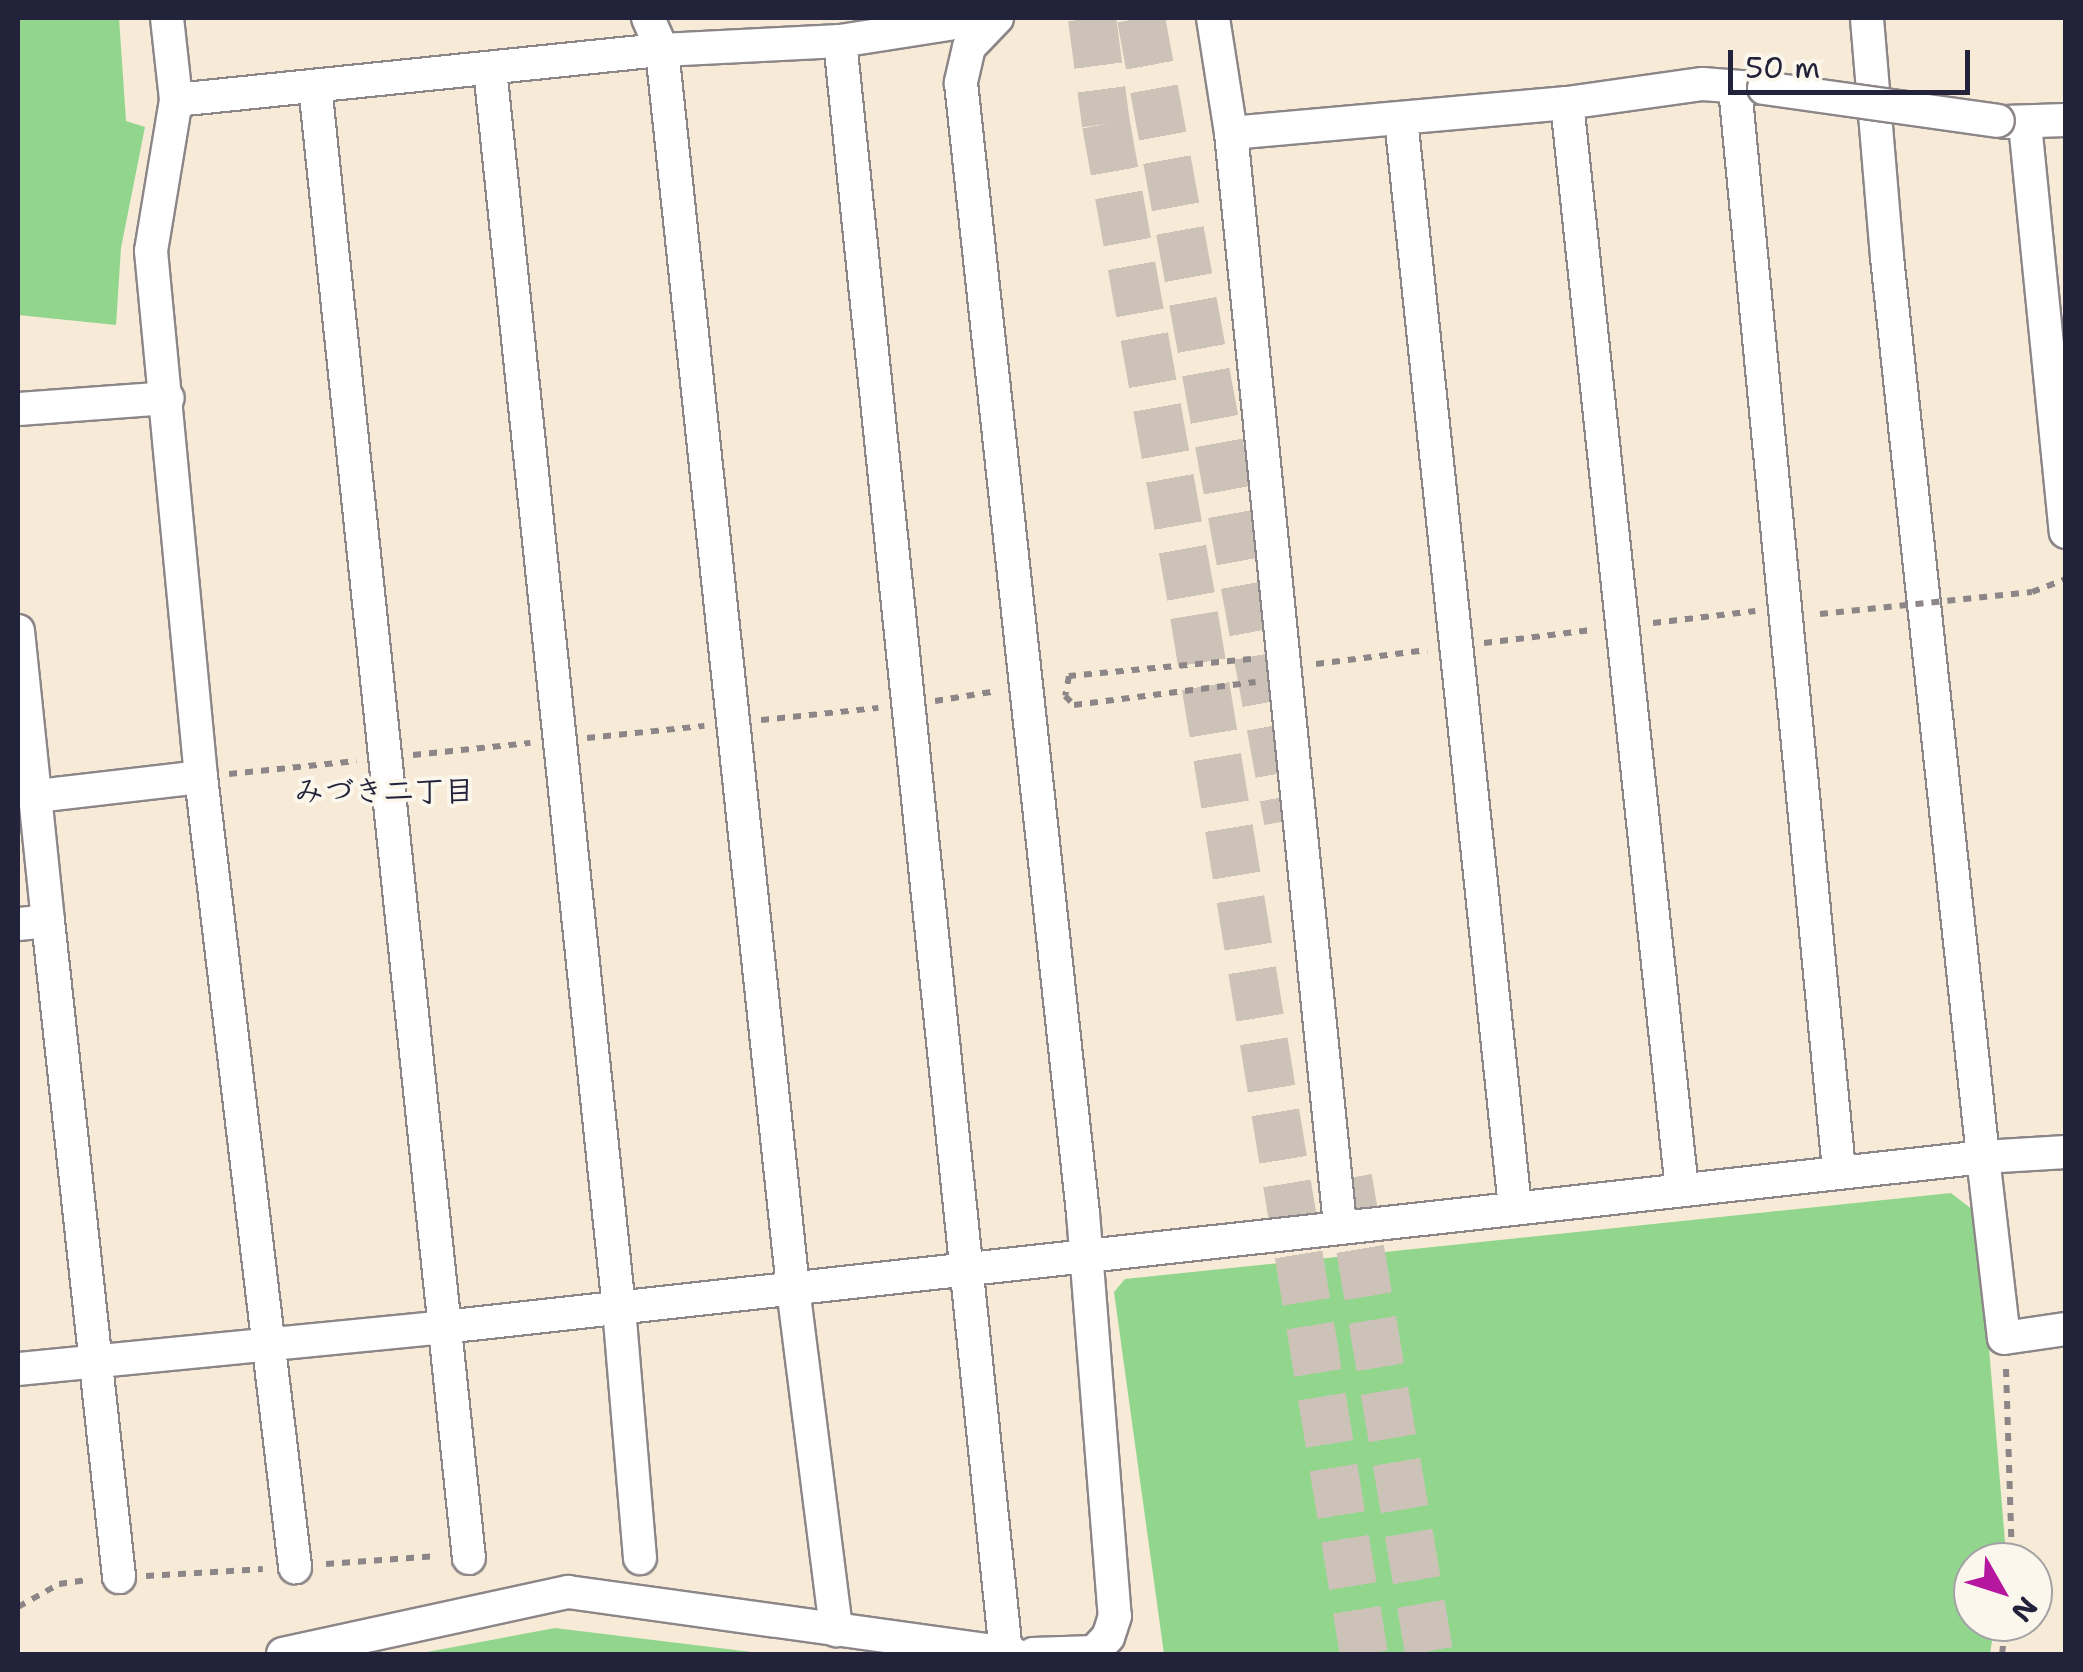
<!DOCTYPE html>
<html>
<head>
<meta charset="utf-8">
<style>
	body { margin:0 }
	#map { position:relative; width:2083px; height:1672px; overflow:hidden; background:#f7ead6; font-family:"Shantell Sans","Klee One",sans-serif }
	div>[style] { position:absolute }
	.green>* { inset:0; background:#92d68e }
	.highway-tunnel>* { height:48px; margin-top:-24px; transform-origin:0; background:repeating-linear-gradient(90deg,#ccc2b7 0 48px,transparent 0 72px) }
	.path>* { height:6px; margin-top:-3px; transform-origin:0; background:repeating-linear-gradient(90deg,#8c8688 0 8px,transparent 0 16px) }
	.roads { filter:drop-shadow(2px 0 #8c8688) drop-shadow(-2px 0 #8c8688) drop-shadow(0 2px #8c8688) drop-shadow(0 -2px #8c8688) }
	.minor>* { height:32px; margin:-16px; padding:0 16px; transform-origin:16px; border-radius:16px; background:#fff }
	.path-bridge>* { height:6px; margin-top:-3px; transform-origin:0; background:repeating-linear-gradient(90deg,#8c8688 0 8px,transparent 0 16px) }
	.bridges { filter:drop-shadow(2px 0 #8c8688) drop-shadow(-2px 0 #8c8688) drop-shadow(0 2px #8c8688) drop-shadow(0 -2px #8c8688) }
	.minor-bridge>* { height:32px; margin:-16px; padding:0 16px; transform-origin:16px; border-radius:16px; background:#fff }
	span { translate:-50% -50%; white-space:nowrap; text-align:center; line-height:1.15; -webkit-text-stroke:8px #fbf7ec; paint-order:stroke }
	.neighbourhood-label { font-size:30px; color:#22223b; font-weight:700 }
	.frame { position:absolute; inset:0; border:20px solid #22223b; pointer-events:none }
	.north { position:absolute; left:1953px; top:1542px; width:100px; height:100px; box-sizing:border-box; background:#fbf7ec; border:2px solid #a4a2a5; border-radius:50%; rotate:129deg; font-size:28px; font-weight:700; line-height:40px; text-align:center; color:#22223b }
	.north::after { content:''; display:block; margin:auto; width:35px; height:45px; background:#b5179e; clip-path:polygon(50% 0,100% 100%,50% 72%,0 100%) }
	.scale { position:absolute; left:1728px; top:50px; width:242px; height:45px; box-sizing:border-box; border:5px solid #22223b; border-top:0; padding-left:12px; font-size:30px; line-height:35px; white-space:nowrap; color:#22223b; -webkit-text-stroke:8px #fbf7ec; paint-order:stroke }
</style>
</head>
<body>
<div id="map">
	<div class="green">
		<div style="clip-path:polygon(18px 18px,119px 18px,126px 121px,145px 127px,121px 248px,116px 325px,18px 315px)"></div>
		<div style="clip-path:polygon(1951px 1193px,1978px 1214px,2005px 1542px,2002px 1562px,1973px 1562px,1973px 1622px,1995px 1622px,1990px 1654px,1164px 1654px,1114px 1292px,1125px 1279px)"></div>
		<div style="clip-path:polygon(555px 1628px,768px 1654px,416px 1654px)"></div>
	</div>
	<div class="highway-tunnel">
		<div style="left:1092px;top:18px;width:107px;rotate:82.5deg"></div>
		<div style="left:1106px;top:124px;width:499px;rotate:79.8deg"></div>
		<div style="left:1194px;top:615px;width:1053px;rotate:80.71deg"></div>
		<div style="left:1141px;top:18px;width:816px;rotate:79.63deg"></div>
		<div style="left:1348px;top:1178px;width:483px;rotate:80.3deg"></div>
	</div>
	<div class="path">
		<div style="left:2032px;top:592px;width:36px;rotate:-21deg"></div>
		<div style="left:1653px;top:623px;width:103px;rotate:-6.7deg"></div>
		<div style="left:1484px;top:643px;width:108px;rotate:-6.9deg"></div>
		<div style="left:1251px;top:659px;width:183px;rotate:174.7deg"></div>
		<div style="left:1069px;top:676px;width:20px;rotate:101deg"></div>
		<div style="left:1065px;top:696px;width:13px;rotate:45deg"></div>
		<div style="left:1074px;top:705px;width:183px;rotate:-7.2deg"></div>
		<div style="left:1316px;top:664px;width:112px;rotate:-7.2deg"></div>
		<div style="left:935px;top:701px;width:63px;rotate:-9.2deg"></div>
		<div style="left:761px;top:720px;width:118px;rotate:-5.9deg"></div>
		<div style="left:587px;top:738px;width:118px;rotate:-5.9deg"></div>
		<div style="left:413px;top:755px;width:118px;rotate:-5.9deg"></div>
		<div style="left:229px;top:774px;width:128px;rotate:-5.8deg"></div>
		<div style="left:2006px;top:1369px;width:193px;rotate:88.2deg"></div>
		<div style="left:326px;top:1564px;width:112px;rotate:-4.1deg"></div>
		<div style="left:146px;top:1576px;width:117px;rotate:-3.4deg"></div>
		<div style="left:18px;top:1607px;width:47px;rotate:-29.3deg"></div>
		<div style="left:59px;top:1584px;width:30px;rotate:-8deg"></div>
		<div style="left:2002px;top:1654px;width:32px;rotate:-83deg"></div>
	</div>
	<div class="roads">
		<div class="minor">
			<div style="left:167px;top:18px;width:82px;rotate:83.7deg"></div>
			<div style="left:176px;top:100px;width:153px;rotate:99.4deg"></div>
			<div style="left:151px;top:251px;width:528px;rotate:84.57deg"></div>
			<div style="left:201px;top:777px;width:796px;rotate:83.21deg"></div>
			<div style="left:648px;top:18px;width:35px;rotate:66deg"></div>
			<div style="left:662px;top:50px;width:178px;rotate:-2.9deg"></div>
			<div style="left:840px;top:41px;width:123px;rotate:-8.9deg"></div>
			<div style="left:962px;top:22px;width:22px;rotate:21deg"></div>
			<div style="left:997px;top:18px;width:40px;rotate:134deg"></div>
			<div style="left:969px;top:47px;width:37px;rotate:103deg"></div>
			<div style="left:961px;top:83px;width:1137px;rotate:83.84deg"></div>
			<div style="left:1083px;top:1213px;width:404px;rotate:85.5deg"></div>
			<div style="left:1115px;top:1616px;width:22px;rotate:108deg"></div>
			<div style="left:1108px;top:1637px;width:21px;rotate:133deg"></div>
			<div style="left:1094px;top:1652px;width:61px;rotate:178.1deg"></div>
			<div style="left:1213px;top:18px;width:116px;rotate:81.1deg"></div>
			<div style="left:1231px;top:133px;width:1098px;rotate:84.3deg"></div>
			<div style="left:840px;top:41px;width:1622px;rotate:84.12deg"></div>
			<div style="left:490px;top:69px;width:1246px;rotate:84.06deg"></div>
			<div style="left:619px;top:1308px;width:251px;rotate:85.2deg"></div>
			<div style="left:315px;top:86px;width:1480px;rotate:84.03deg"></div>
			<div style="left:1735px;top:88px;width:1088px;rotate:84.51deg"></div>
			<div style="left:176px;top:100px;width:489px;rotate:-5.9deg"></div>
			<div style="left:662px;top:50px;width:1245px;rotate:83.96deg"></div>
			<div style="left:793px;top:1288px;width:345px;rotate:82.8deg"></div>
			<div style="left:1567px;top:103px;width:1093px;rotate:83.96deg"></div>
			<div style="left:1401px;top:119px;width:1095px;rotate:84.02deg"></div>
			<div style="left:2005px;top:122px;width:61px;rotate:-1.9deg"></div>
			<div style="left:2025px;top:124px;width:410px;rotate:84.3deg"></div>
			<div style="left:1231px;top:133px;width:337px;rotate:-5.1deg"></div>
			<div style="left:1567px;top:103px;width:137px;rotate:-8deg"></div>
			<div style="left:1703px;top:84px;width:50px;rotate:4.6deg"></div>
			<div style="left:18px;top:409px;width:150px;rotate:-4.2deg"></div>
			<div style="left:18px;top:631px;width:292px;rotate:84.1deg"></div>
			<div style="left:48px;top:921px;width:30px;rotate:174deg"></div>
			<div style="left:37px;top:796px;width:165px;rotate:-6.6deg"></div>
			<div style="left:48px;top:921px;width:660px;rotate:83.82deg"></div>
			<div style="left:2066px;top:1152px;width:83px;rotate:176.6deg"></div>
			<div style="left:1983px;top:1157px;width:182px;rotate:83.4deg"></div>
			<div style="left:2004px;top:1338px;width:63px;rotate:-8.3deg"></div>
			<div style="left:18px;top:1369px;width:428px;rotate:-5.6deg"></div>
			<div style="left:444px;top:1327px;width:1548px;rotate:-6.3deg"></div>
			<div style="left:1983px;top:1157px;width:905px;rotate:-96.09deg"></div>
			<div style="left:1887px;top:257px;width:240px;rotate:-94.8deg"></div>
			<div style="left:283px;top:1654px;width:292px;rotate:-12.3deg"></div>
			<div style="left:568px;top:1592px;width:450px;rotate:7.9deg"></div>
		</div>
	</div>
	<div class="path-bridge">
		<div style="left:1820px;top:614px;width:213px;rotate:-5.9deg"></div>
	</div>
	<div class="bridges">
		<div class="minor-bridge">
			<div style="left:1764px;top:88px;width:236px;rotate:8deg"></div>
		</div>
	</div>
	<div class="neighbourhood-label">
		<span style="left:384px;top:791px">みづき二丁目</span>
	</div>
	<div class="frame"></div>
	<div class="north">N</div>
	<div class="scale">50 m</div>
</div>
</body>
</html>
